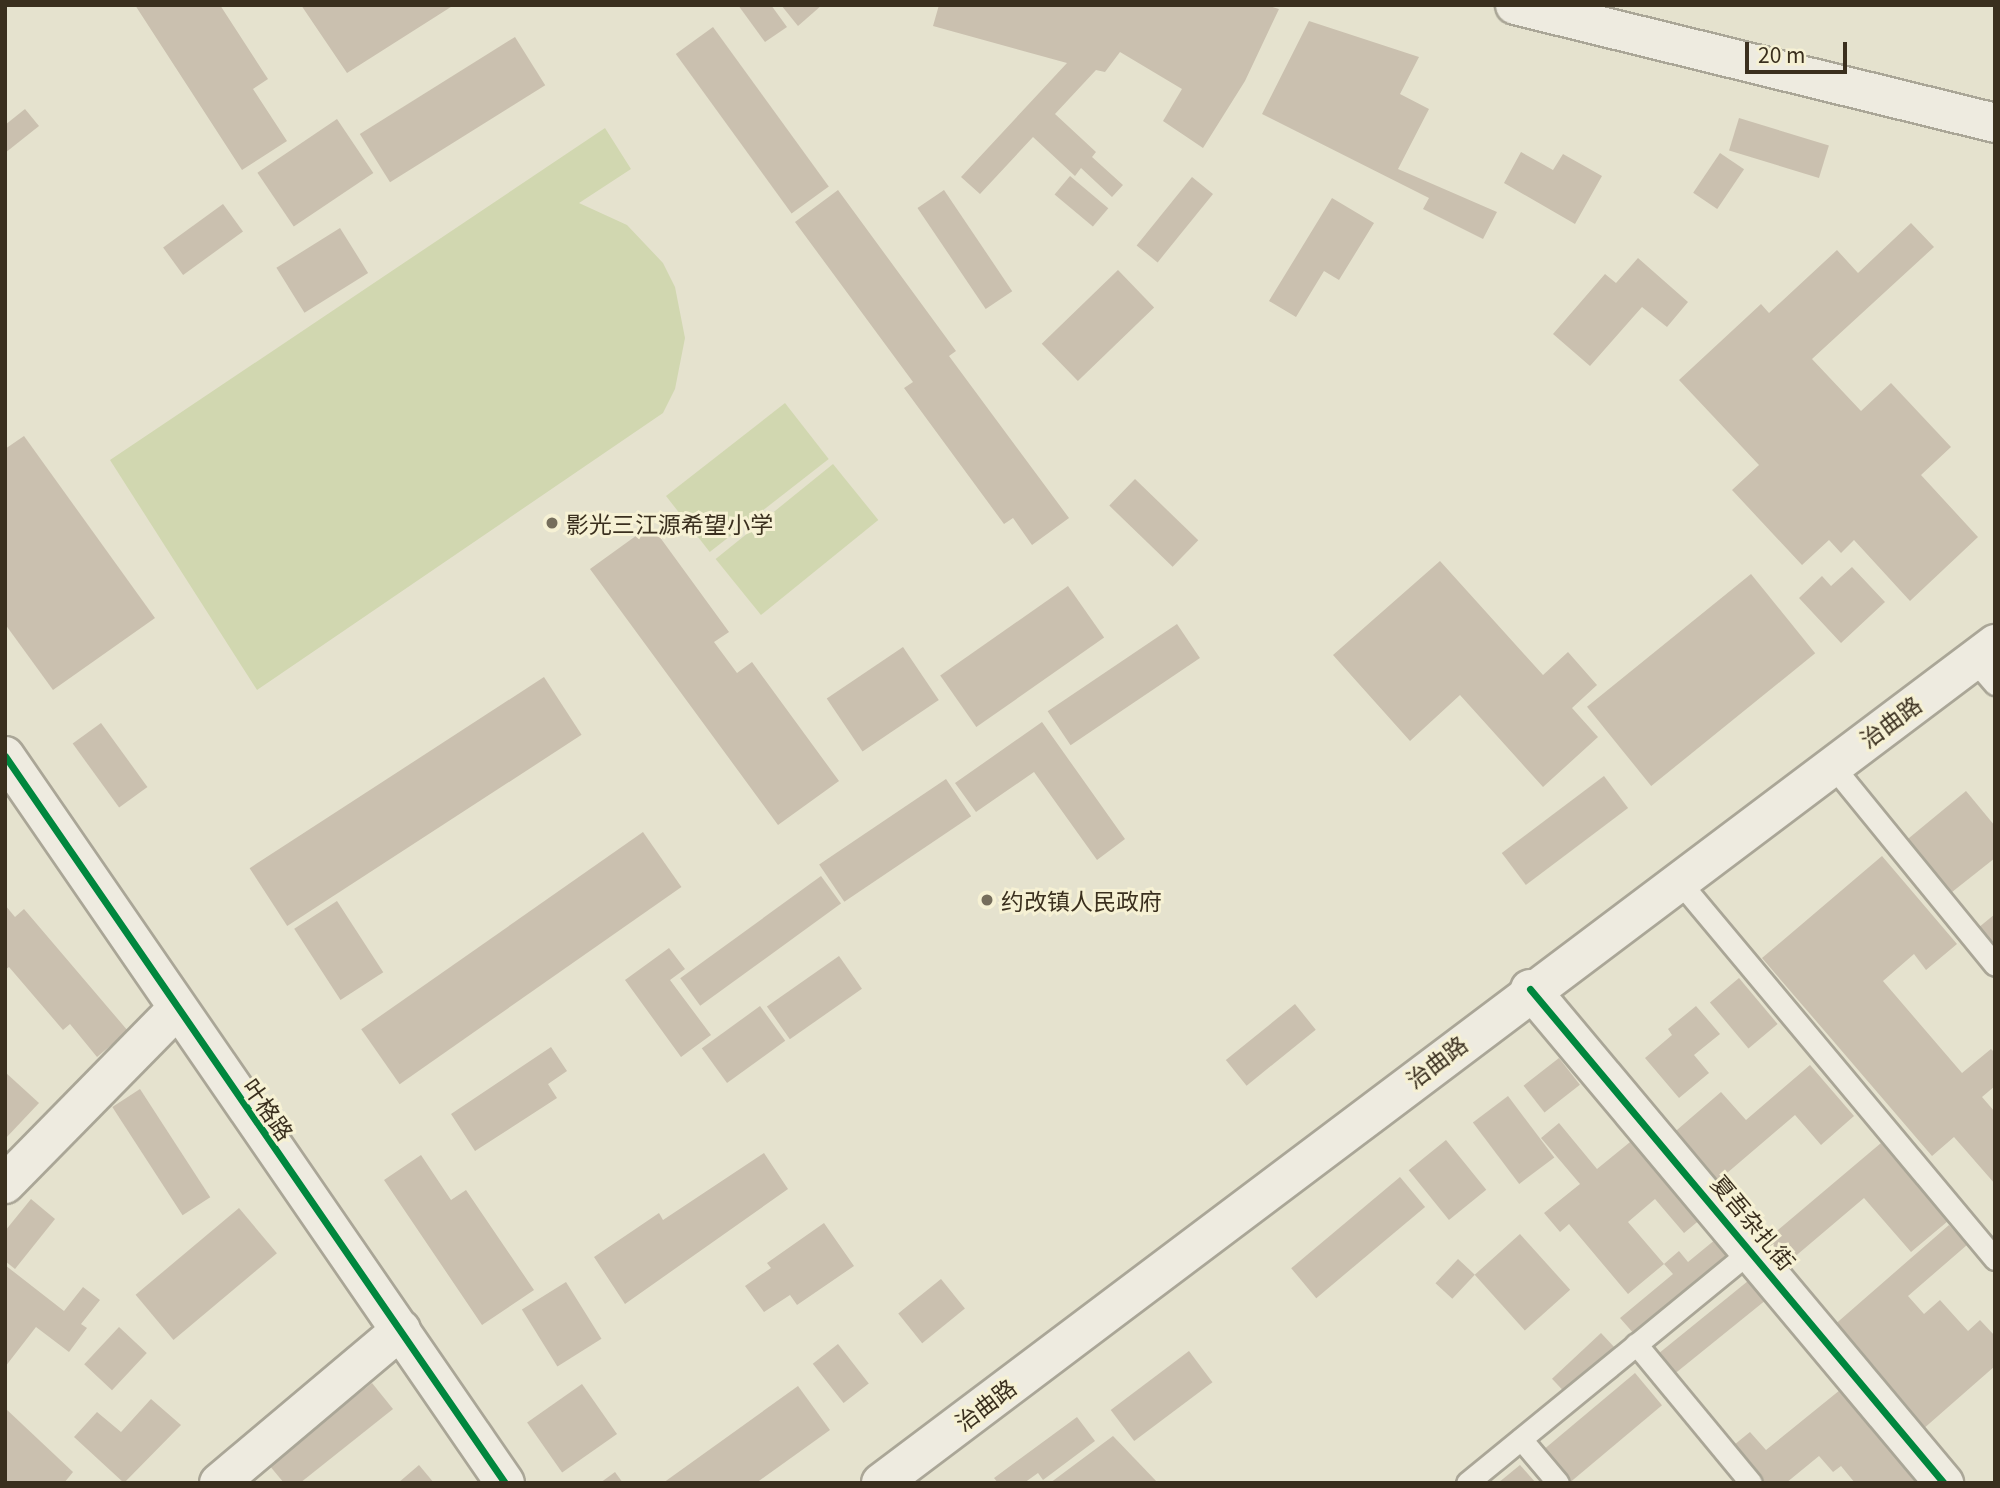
<!DOCTYPE html>
<html>
<head>
<meta charset="utf-8">
<style>
	body { margin:0 }
	#map { position:relative; width:2000px; height:1488px; overflow:hidden; background:#e5e2ce; font-family:Georgia,"Noto Sans SC",serif }
	div>[style] { position:absolute }
	.green>* { inset:0; background:#d1d7b0; transform-origin:0 0 }
	.building>* { inset:0; background:#cac0af; transform-origin:0 0 }
	.roads { filter:drop-shadow(2px 0 #aaa697) drop-shadow(-2px 0 #aaa697) drop-shadow(0 2px #aaa697) drop-shadow(0 -2px #aaa697) }
	.lane>* { height:21px; margin:-10.5px; padding:0 10.5px; transform-origin:10.5px; border-radius:10.5px; background:#eeebe0 }
	.street>* { height:38px; margin:-19px; padding:0 19px; transform-origin:19px; border-radius:19px; background:#eeebe0 }
	.secondary>* { height:38px; margin:-19px; padding:0 19px; transform-origin:19px; border-radius:19px; background:#eeebe0 }
	.cycleway>* { height:7px; margin:-3.5px; padding:0 3.5px; transform-origin:3.5px; border-radius:3.5px; background:#00873e }
	.dots>* { width:19px; height:19px; translate:-50% -50%; box-sizing:border-box; border:4px solid #f6f1d4; border-radius:50% }
	span { translate:-50% -50%; white-space:nowrap; text-align:center; line-height:1.15; -webkit-text-stroke:6px #f6f1d4; paint-order:stroke }
	.poi-label { font-size:23px; color:#3a2f1e }
	.left { translate:0 -50%; text-align:left }
	.street-label { font-size:23px; color:#3a2f1e }
	.frame { position:absolute; inset:0; border:7px solid #3a2f1e; pointer-events:none }
	.scale { position:absolute; left:1745px; top:42px; width:102px; height:32px; box-sizing:border-box; border:4px solid #3a2f1e; border-top:0; padding-left:9px; font-size:21px; line-height:24px; white-space:nowrap; color:#3a2f1e; -webkit-text-stroke:5px #f6f1d4; paint-order:stroke }
</style>
</head>
<body>
<div id="map">
	<div class="green">
		<div style="clip-path:polygon(605px 128px,631px 169px,579px 203px,627px 225px,663px 263px,675px 287px,685px 338px,675px 389px,663px 413px,257px 690px,110px 460px)"></div>
		<div style="left:785px;top:403px;width:71px;height:151px;rotate:52deg"></div>
		<div style="left:833px;top:464px;width:72px;height:151px;rotate:51deg"></div>
	</div>
	<div class="building">
		<div style="clip-path:polygon(135px 5px,220px 5px,268px 79px,253px 89px,287px 141px,242px 170px)"></div>
		<div style="clip-path:polygon(301px 5px,365px 6px,454px 5px,347px 73px)"></div>
		<div style="clip-path:polygon(738px 5px,771px 5px,787px 27px,765px 42px)"></div>
		<div style="clip-path:polygon(781px 5px,822px 5px,798px 26px)"></div>
		<div style="clip-path:polygon(939px 5px,1266px 5px,1279px 9px,1245px 81px,1203px 148px,1163px 121px,1182px 89px,1120px 52px,1105px 72px,1096px 70px,1055px 114px,1096px 152px,1092px 157px,1123px 185px,1112px 197px,1081px 168px,1075px 176px,1033px 137px,980px 194px,961px 177px,1067px 63px,933px 26px)"></div>
		<div style="clip-path:polygon(1309px 21px,1419px 57px,1400px 94px,1429px 109px,1398px 169px,1497px 212px,1483px 239px,1423px 209px,1429px 198px,1262px 114px)"></div>
		<div style="left:713px;top:27px;width:197px;height:46px;rotate:54deg"></div>
		<div style="left:515px;top:37px;width:57px;height:183px;rotate:58deg"></div>
		<div style="clip-path:polygon(25px 109px,39px 126px,5px 153px,5px 125px)"></div>
		<div style="left:1739px;top:118px;width:94px;height:34px;rotate:17deg"></div>
		<div style="left:337px;top:119px;width:65px;height:96px;rotate:56deg"></div>
		<div style="clip-path:polygon(1521px 152px,1553px 170px,1563px 154px,1602px 176px,1575px 224px,1504px 183px)"></div>
		<div style="left:1720px;top:153px;width:29px;height:48px;rotate:34deg"></div>
		<div style="left:1070px;top:176px;width:50px;height:24px;rotate:40deg"></div>
		<div style="left:1192px;top:177px;width:27px;height:88px;rotate:39deg"></div>
		<div style="clip-path:polygon(838px 190px,956px 351px,949px 356px,1069px 518px,1032px 545px,1013px 518px,1004px 524px,904px 388px,913px 382px,795px 222px)"></div>
		<div style="left:944px;top:190px;width:122px;height:32px;rotate:56deg"></div>
		<div style="clip-path:polygon(1332px 198px,1374px 223px,1339px 280px,1324px 271px,1296px 317px,1269px 301px)"></div>
		<div style="left:223px;top:204px;width:34px;height:74px;rotate:54deg"></div>
		<div style="clip-path:polygon(1911px 223px,1934px 247px,1812px 359px,1861px 411px,1891px 383px,1951px 447px,1921px 475px,1978px 537px,1910px 601px,1854px 540px,1841px 553px,1829px 540px,1802px 565px,1732px 490px,1759px 465px,1679px 380px,1761px 304px,1769px 313px,1837px 250px,1858px 273px)"></div>
		<div style="left:340px;top:228px;width:53px;height:75px;rotate:58deg"></div>
		<div style="clip-path:polygon(1638px 258px,1688px 302px,1667px 327px,1642px 307px,1590px 366px,1553px 334px,1605px 274px,1616px 283px)"></div>
		<div style="left:1118px;top:270px;width:52px;height:106px;rotate:46deg"></div>
		<div style="clip-path:polygon(24px 436px,155px 618px,53px 690px,5px 624px,5px 449px)"></div>
		<div style="left:1135px;top:479px;width:88px;height:37px;rotate:44deg"></div>
		<div style="clip-path:polygon(651px 525px,729px 632px,714px 642px,737px 673px,752px 662px,839px 781px,778px 825px,590px 569px)"></div>
		<div style="clip-path:polygon(1440px 561px,1543px 675px,1568px 652px,1597px 685px,1572px 708px,1598px 737px,1543px 787px,1460px 695px,1410px 741px,1333px 655px)"></div>
		<div style="clip-path:polygon(1852px 567px,1885px 602px,1841px 643px,1799px 598px,1822px 576px,1831px 586px)"></div>
		<div style="left:1751px;top:574px;width:102px;height:211px;rotate:51deg"></div>
		<div style="left:1068px;top:586px;width:63px;height:156px;rotate:55deg"></div>
		<div style="left:1177px;top:624px;width:41px;height:156px;rotate:56deg"></div>
		<div style="left:903px;top:647px;width:64px;height:92px;rotate:56deg"></div>
		<div style="left:544px;top:677px;width:69px;height:351px;rotate:57deg"></div>
		<div style="clip-path:polygon(1042px 722px,1125px 839px,1097px 860px,1034px 772px,976px 812px,955px 783px)"></div>
		<div style="left:101px;top:723px;width:79px;height:35px;rotate:54deg"></div>
		<div style="left:1604px;top:776px;width:40px;height:128px;rotate:53deg"></div>
		<div style="left:946px;top:779px;width:45px;height:153px;rotate:56deg"></div>
		<div style="clip-path:polygon(1966px 791px,1995px 826px,1995px 858px,1947px 896px,1903px 843px)"></div>
		<div style="left:643px;top:832px;width:67px;height:344px;rotate:55deg"></div>
		<div style="clip-path:polygon(1882px 856px,1957px 944px,1926px 970px,1914px 954px,1883px 981px,1962px 1073px,1991px 1049px,1995px 1053px,1995px 1086px,1982px 1097px,1995px 1112px,1995px 1184px,1954px 1137px,1932px 1156px,1762px 958px)"></div>
		<div style="left:821px;top:876px;width:34px;height:174px;rotate:54deg"></div>
		<div style="left:337px;top:901px;width:85px;height:51px;rotate:57deg"></div>
		<div style="clip-path:polygon(5px 905px,15px 917px,24px 909px,128px 1031px,97px 1057px,70px 1024px,63px 1030px,9px 967px,5px 970px)"></div>
		<div style="clip-path:polygon(1995px 914px,1995px 948px,1978px 928px)"></div>
		<div style="clip-path:polygon(669px 948px,685px 969px,670px 980px,711px 1035px,681px 1057px,625px 980px)"></div>
		<div style="left:839px;top:956px;width:40px;height:88px;rotate:55deg"></div>
		<div style="left:1739px;top:978px;width:60px;height:38px;rotate:50deg"></div>
		<div style="left:1295px;top:1004px;width:33px;height:89px;rotate:51deg"></div>
		<div style="left:760px;top:1006px;width:43px;height:72px;rotate:54deg"></div>
		<div style="clip-path:polygon(1696px 1006px,1720px 1034px,1694px 1055px,1709px 1073px,1679px 1098px,1645px 1058px,1672px 1035px,1668px 1029px)"></div>
		<div style="clip-path:polygon(551px 1047px,567px 1071px,548px 1084px,557px 1098px,475px 1151px,451px 1114px)"></div>
		<div style="left:1559px;top:1058px;width:34px;height:45px;rotate:52deg"></div>
		<div style="clip-path:polygon(1810px 1065px,1854px 1116px,1821px 1145px,1795px 1115px,1713px 1185px,1670px 1136px,1721px 1092px,1746px 1120px)"></div>
		<div style="clip-path:polygon(5px 1072px,39px 1103px,5px 1139px)"></div>
		<div style="left:140px;top:1089px;width:129px;height:33px;rotate:57deg"></div>
		<div style="left:1508px;top:1096px;width:77px;height:44px;rotate:53deg"></div>
		<div style="clip-path:polygon(1559px 1123px,1597px 1169px,1635px 1138px,1702px 1218px,1684px 1233px,1655px 1199px,1628px 1222px,1664px 1264px,1628px 1294px,1569px 1224px,1560px 1232px,1544px 1213px,1580px 1184px,1541px 1138px)"></div>
		<div style="left:1446px;top:1140px;width:64px;height:48px;rotate:51deg"></div>
		<div style="clip-path:polygon(1881px 1143px,1948px 1221px,1911px 1252px,1864px 1198px,1785px 1265px,1765px 1241px)"></div>
		<div style="clip-path:polygon(764px 1153px,788px 1189px,625px 1304px,594px 1257px,659px 1213px,663px 1220px)"></div>
		<div style="clip-path:polygon(421px 1155px,451px 1200px,466px 1190px,534px 1290px,482px 1325px,384px 1180px)"></div>
		<div style="left:1400px;top:1177px;width:39px;height:142px;rotate:50deg"></div>
		<div style="clip-path:polygon(31px 1199px,55px 1219px,15px 1269px,5px 1261px,5px 1231px)"></div>
		<div style="left:239px;top:1208px;width:59px;height:135px;rotate:50deg"></div>
		<div style="clip-path:polygon(824px 1223px,854px 1266px,797px 1305px,790px 1295px,764px 1312px,745px 1286px,771px 1268px,767px 1263px)"></div>
		<div style="clip-path:polygon(1949px 1225px,1967px 1245px,1908px 1296px,1924px 1314px,1940px 1300px,1968px 1331px,1980px 1320px,1995px 1336px,1995px 1366px,1922px 1430px,1832px 1327px)"></div>
		<div style="left:1520px;top:1234px;width:75px;height:61px;rotate:48deg"></div>
		<div style="clip-path:polygon(1716px 1239px,1730px 1256px,1635px 1335px,1620px 1318px,1673px 1274px,1664px 1264px,1679px 1251px,1688px 1262px)"></div>
		<div style="left:1458px;top:1259px;width:23px;height:33px;rotate:43deg"></div>
		<div style="clip-path:polygon(5px 1265px,64px 1311px,83px 1287px,100px 1300px,81px 1324px,87px 1328px,69px 1352px,36px 1327px,5px 1367px)"></div>
		<div style="left:941px;top:1279px;width:38px;height:55px;rotate:51deg"></div>
		<div style="left:1748px;top:1281px;width:26px;height:117px;rotate:51deg"></div>
		<div style="left:566px;top:1282px;width:67px;height:52px;rotate:58deg"></div>
		<div style="left:119px;top:1327px;width:38px;height:51px;rotate:43deg"></div>
		<div style="left:1601px;top:1333px;width:21px;height:67px;rotate:47deg"></div>
		<div style="left:838px;top:1344px;width:50px;height:32px;rotate:52deg"></div>
		<div style="left:1189px;top:1351px;width:39px;height:98px;rotate:53deg"></div>
		<div style="left:1635px;top:1373px;width:42px;height:121px;rotate:50deg"></div>
		<div style="clip-path:polygon(372px 1383px,393px 1409px,300px 1483px,284px 1483px,269px 1465px)"></div>
		<div style="left:582px;top:1384px;width:61px;height:67px;rotate:55deg"></div>
		<div style="clip-path:polygon(798px 1386px,830px 1430px,756px 1483px,663px 1483px)"></div>
		<div style="clip-path:polygon(1840px 1390px,1916px 1483px,1855px 1483px,1841px 1466px,1833px 1472px,1819px 1456px,1786px 1483px,1764px 1483px,1734px 1445px,1750px 1432px,1766px 1450px)"></div>
		<div style="clip-path:polygon(151px 1399px,181px 1425px,124px 1483px,74px 1437px,97px 1412px,121px 1432px)"></div>
		<div style="clip-path:polygon(5px 1408px,73px 1472px,64px 1483px,5px 1483px)"></div>
		<div style="clip-path:polygon(1077px 1417px,1095px 1441px,1043px 1480px,1038px 1473px,1024px 1483px,998px 1483px,994px 1478px)"></div>
		<div style="clip-path:polygon(1113px 1436px,1158px 1483px,1050px 1483px)"></div>
		<div style="clip-path:polygon(419px 1465px,434px 1483px,398px 1483px)"></div>
		<div style="clip-path:polygon(1520px 1465px,1536px 1483px,1498px 1483px)"></div>
		<div style="clip-path:polygon(615px 1472px,623px 1483px,600px 1483px)"></div>
	</div>
	<div class="roads">
		<div class="lane">
			<div style="left:1974px;top:660px;width:32px;rotate:49deg"></div>
			<div style="left:1831px;top:764px;width:259px;rotate:50.8deg"></div>
			<div style="left:1678px;top:880px;width:494px;rotate:50.1deg"></div>
			<div style="left:1636px;top:1344px;width:180px;rotate:50.4deg"></div>
			<div style="left:1521px;top:1439px;width:57px;rotate:49.9deg"></div>
			<div style="left:1467px;top:1483px;width:368px;rotate:-39.3deg"></div>
		</div>
		<div class="street">
			<div style="left:1530px;top:989px;width:645px;rotate:50.04deg"></div>
			<div style="left:5px;top:1184px;width:244px;rotate:-45.5deg"></div>
			<div style="left:219px;top:1483px;width:238px;rotate:-40.1deg"></div>
		</div>
		<div class="secondary">
			<div style="left:1515px;top:5px;width:494px;rotate:13.8deg"></div>
			<div style="left:5px;top:756px;width:882px;rotate:55.48deg"></div>
			<div style="left:881px;top:1483px;width:1395px;rotate:-36.98deg"></div>
		</div>
	</div>
	<div class="cycleway">
		<div style="left:5px;top:756px;width:882px;rotate:55.48deg"></div>
		<div style="left:1530px;top:989px;width:645px;rotate:50.04deg"></div>
	</div>
	<div class="dots">
		<div style="left:552px;top:523px;background:#766e5c"></div>
		<div style="left:987px;top:900px;background:#766e5c"></div>
	</div>
	<div class="poi-label">
		<span class="left" style="left:566px;top:523px">影光三江源希望小学</span>
		<span class="left" style="left:1001px;top:900px">约改镇人民政府</span>
	</div>
	<div class="street-label">
		<span style="left:1890px;top:721px;rotate:-36deg">治曲路</span>
		<span style="left:1436px;top:1061px;rotate:-37deg">治曲路</span>
		<span style="left:269px;top:1109px;rotate:55deg">叶格路</span>
		<span style="left:1754px;top:1222px;rotate:50deg">夏吾杂扎街</span>
		<span style="left:985px;top:1404px;rotate:-37deg">治曲路</span>
	</div>
	<div class="frame"></div>
	<div class="scale">20 m</div>
</div>
</body>
</html>
